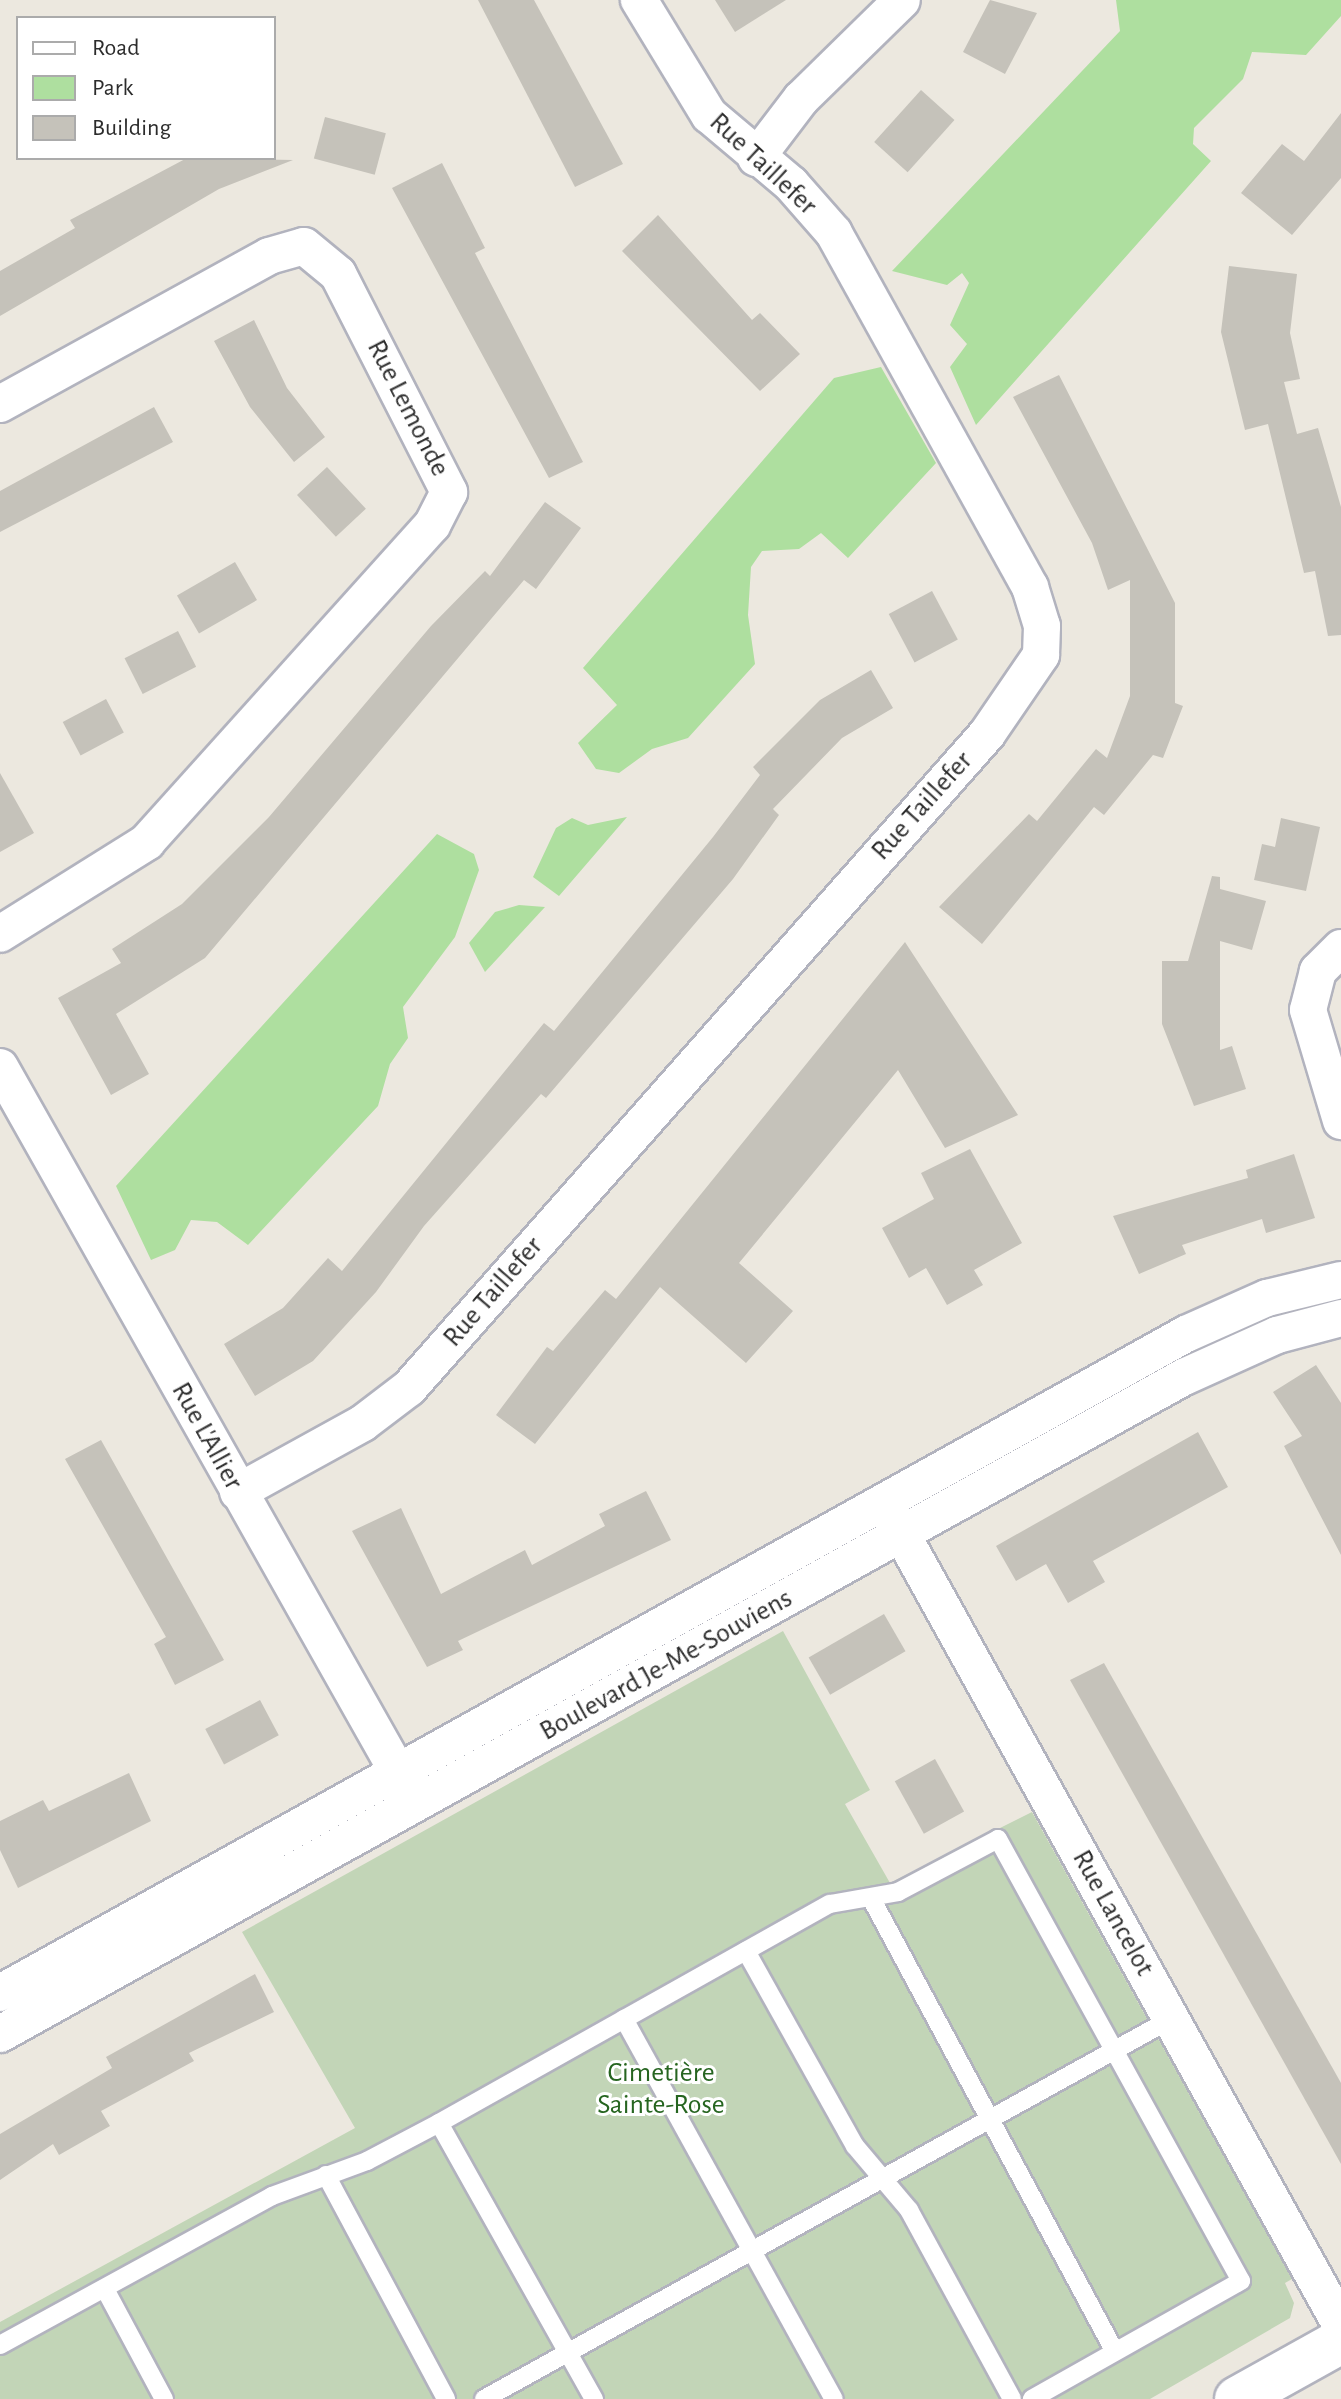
<!DOCTYPE html>
<html>
<head>
<meta charset="utf-8">
<style>
	body { margin:0 }
	#map { position:relative; width:1341px; height:2399px; overflow:hidden; background:#ece8df; font-family:"Alegreya Sans",sans-serif }
	div>[style] { position:absolute }
	.green>* { inset:0; background:#aedf9f }
	.cemetery>* { inset:0; background:#c2d5b7 }
	.building>* { inset:0; background:#c5c2ba; transform-origin:0 0 }
	.roads { filter:drop-shadow(2px 0 #b2b3be) drop-shadow(-2px 0 #b2b3be) drop-shadow(0 2px #b2b3be) drop-shadow(0 -2px #b2b3be) }
	.lane>* { height:18px; margin:-9px; padding:0 9px; transform-origin:9px; border-radius:9px; background:#fff }
	.street>* { height:36px; margin:-18px; padding:0 18px; transform-origin:18px; border-radius:18px; background:#fff }
	.secondary>* { height:44px; margin:-22px; padding:0 22px; transform-origin:22px; border-radius:22px; background:#fff }
	span { translate:-50% -50%; white-space:nowrap; text-align:center; line-height:1.15; -webkit-text-stroke:6px #fff; paint-order:stroke }
	.street-label { font-size:28px; color:#2c2c2c }
	.park-label { font-size:28px; color:#266520 }
	.legend { position:absolute; left:16px; top:16px; width:260px; height:144px; box-sizing:border-box; background:#fff; border:2px solid #ababab; margin:0; padding:10px 14px; list-style:none; font-size:24px; color:#2c2c2c }
	.legend li { display:flex; align-items:center; gap:16px; height:40px }
	.legend b { width:40px; border:2px solid #ababab }
</style>
</head>
<body>
<div id="map">
	<div class="green">
		<div style="clip-path:polygon(1116px 0,1341px 0,1341px 16px,1306px 55px,1252px 52px,1243px 79px,1194px 128px,1193px 144px,1211px 161px,976px 425px,950px 367px,967px 344px,950px 325px,969px 283px,962px 273px,947px 285px,892px 271px,1120px 31px)"></div>
		<div style="clip-path:polygon(881px 367px,936px 463px,848px 558px,821px 533px,799px 549px,762px 551px,751px 567px,748px 615px,755px 664px,688px 738px,652px 749px,619px 773px,596px 769px,578px 743px,617px 705px,583px 668px,834px 378px)"></div>
		<div style="clip-path:polygon(627px 817px,559px 896px,533px 877px,556px 828px,572px 818px,588px 825px)"></div>
		<div style="clip-path:polygon(437px 834px,474px 854px,479px 870px,455px 937px,403px 1007px,408px 1038px,390px 1064px,378px 1106px,248px 1245px,217px 1222px,191px 1220px,175px 1250px,151px 1260px,116px 1186px)"></div>
		<div style="clip-path:polygon(519px 905px,545px 907px,485px 972px,469px 943px,495px 912px)"></div>
	</div>
	<div class="cemetery">
		<div style="clip-path:polygon(783px 1631px,870px 1790px,845px 1804px,890px 1883px,1032px 1812px,1292px 2279px,1285px 2283px,1294px 2303px,1290px 2318px,1150px 2399px,0 2399px,0 2322px,355px 2128px,242px 1932px)"></div>
	</div>
	<div class="building">
		<div style="clip-path:polygon(478px 0,534px 0,623px 164px,575px 187px)"></div>
		<div style="clip-path:polygon(715px 0,786px 0,735px 32px)"></div>
		<div style="clip-path:polygon(990px 0,1037px 13px,1005px 74px,963px 52px)"></div>
		<div style="left:921px;top:90px;width:45px;height:70px;rotate:42deg"></div>
		<div style="clip-path:polygon(1341px 113px,1341px 178px,1292px 235px,1241px 193px,1282px 144px,1304px 161px)"></div>
		<div style="left:325px;top:117px;width:63px;height:43px;rotate:15deg"></div>
		<div style="clip-path:polygon(187px 158px,293px 160px,219px 189px,0 316px,0 271px,75px 228px,70px 220px)"></div>
		<div style="clip-path:polygon(442px 163px,485px 248px,475px 253px,583px 462px,549px 478px,392px 188px)"></div>
		<div style="clip-path:polygon(658px 215px,752px 320px,760px 313px,800px 354px,760px 391px,622px 251px)"></div>
		<div style="clip-path:polygon(1229px 266px,1297px 274px,1290px 333px,1300px 379px,1284px 382px,1297px 434px,1318px 428px,1341px 507px,1341px 635px,1328px 636px,1315px 571px,1304px 573px,1268px 424px,1245px 430px,1221px 332px)"></div>
		<div style="clip-path:polygon(254px 320px,287px 388px,325px 437px,294px 462px,250px 407px,214px 341px)"></div>
		<div style="clip-path:polygon(1059px 375px,1175px 603px,1175px 703px,1183px 706px,1163px 758px,1153px 755px,1104px 815px,1094px 807px,982px 944px,939px 907px,1029px 814px,1037px 821px,1096px 749px,1107px 758px,1130px 696px,1130px 580px,1108px 590px,1092px 543px,1013px 397px)"></div>
		<div style="clip-path:polygon(154px 407px,173px 442px,0 532px,0 491px)"></div>
		<div style="left:327px;top:467px;width:57px;height:41px;rotate:47deg"></div>
		<div style="clip-path:polygon(545px 502px,581px 528px,536px 589px,524px 580px,205px 958px,116px 1014px,149px 1074px,111px 1095px,58px 998px,121px 963px,112px 949px,182px 904px,269px 817px,431px 626px,485px 571px,490px 576px)"></div>
		<div style="left:235px;top:562px;width:44px;height:67px;rotate:60deg"></div>
		<div style="left:932px;top:591px;width:55px;height:49px;rotate:62deg"></div>
		<div style="left:178px;top:631px;width:40px;height:60px;rotate:63deg"></div>
		<div style="clip-path:polygon(871px 670px,893px 708px,842px 738px,773px 809px,779px 815px,733px 879px,546px 1098px,541px 1094px,424px 1226px,376px 1292px,313px 1361px,255px 1396px,224px 1344px,283px 1308px,328px 1258px,342px 1271px,544px 1023px,554px 1031px,713px 837px,760px 775px,753px 767px,820px 700px)"></div>
		<div style="left:106px;top:699px;width:38px;height:49px;rotate:62deg"></div>
		<div style="clip-path:polygon(0 773px,34px 833px,0 852px)"></div>
		<div style="clip-path:polygon(1281px 818px,1320px 827px,1306px 891px,1254px 880px,1262px 844px,1275px 847px)"></div>
		<div style="clip-path:polygon(1212px 876px,1220px 877px,1220px 889px,1266px 901px,1252px 950px,1220px 941px,1220px 1050px,1232px 1046px,1246px 1089px,1194px 1106px,1162px 1024px,1162px 961px,1188px 961px)"></div>
		<div style="clip-path:polygon(905px 942px,1018px 1115px,945px 1148px,898px 1070px,739px 1263px,793px 1311px,746px 1363px,660px 1287px,535px 1444px,496px 1415px,547px 1347px,553px 1351px,605px 1290px,616px 1299px)"></div>
		<div style="clip-path:polygon(970px 1149px,1022px 1243px,974px 1270px,983px 1285px,947px 1305px,926px 1268px,909px 1278px,882px 1228px,934px 1199px,921px 1173px)"></div>
		<div style="clip-path:polygon(1294px 1154px,1315px 1218px,1266px 1233px,1262px 1219px,1182px 1245px,1186px 1254px,1139px 1274px,1113px 1216px,1248px 1178px,1246px 1170px)"></div>
		<div style="clip-path:polygon(1316px 1365px,1341px 1403px,1341px 1555px,1284px 1446px,1302px 1436px,1273px 1392px)"></div>
		<div style="clip-path:polygon(1198px 1432px,1228px 1487px,1093px 1561px,1105px 1582px,1068px 1603px,1046px 1564px,1016px 1581px,996px 1546px)"></div>
		<div style="clip-path:polygon(101px 1440px,224px 1660px,175px 1685px,154px 1644px,166px 1637px,65px 1459px)"></div>
		<div style="clip-path:polygon(646px 1491px,671px 1540px,458px 1641px,463px 1650px,427px 1667px,352px 1531px,401px 1508px,441px 1594px,525px 1550px,532px 1565px,605px 1526px,599px 1514px)"></div>
		<div style="left:884px;top:1614px;width:43px;height:87px;rotate:60deg"></div>
		<div style="clip-path:polygon(1104px 1663px,1341px 2083px,1341px 2164px,1070px 1680px)"></div>
		<div style="left:260px;top:1700px;width:40px;height:62px;rotate:62deg"></div>
		<div style="left:935px;top:1759px;width:60px;height:46px;rotate:61deg"></div>
		<div style="clip-path:polygon(129px 1773px,151px 1821px,18px 1888px,0 1850px,0 1821px,43px 1800px,49px 1811px)"></div>
		<div style="clip-path:polygon(255px 1974px,274px 2012px,189px 2053px,194px 2061px,101px 2111px,110px 2126px,59px 2155px,53px 2144px,0 2180px,0 2134px,112px 2068px,106px 2057px)"></div>
	</div>
	<div class="roads">
		<div class="lane">
			<div style="left:871px;top:1898px;width:515px;rotate:61.74deg"></div>
			<div style="left:746px;top:1951px;width:223px;rotate:60.8deg"></div>
			<div style="left:855px;top:2146px;width:84px;rotate:49.8deg"></div>
			<div style="left:909px;top:2210px;width:215px;rotate:61.4deg"></div>
			<div style="left:624px;top:2019px;width:434px;rotate:61.1deg"></div>
			<div style="left:439px;top:2123px;width:317px;rotate:60.7deg"></div>
			<div style="left:326px;top:2175px;width:254px;rotate:61.8deg"></div>
			<div style="left:105px;top:2289px;width:125px;rotate:61.8deg"></div>
			<div style="left:0;top:2345px;width:310px;rotate:-28.7deg"></div>
			<div style="left:272px;top:2196px;width:101px;rotate:-20.2deg"></div>
			<div style="left:367px;top:2161px;width:81px;rotate:-27.8deg"></div>
			<div style="left:439px;top:2123px;width:448px;rotate:-29.3deg"></div>
			<div style="left:830px;top:1904px;width:69px;rotate:-10deg"></div>
			<div style="left:898px;top:1892px;width:113px;rotate:-27.9deg"></div>
			<div style="left:998px;top:1839px;width:504px;rotate:61.2deg"></div>
			<div style="left:1241px;top:2281px;width:240px;rotate:150.6deg"></div>
			<div style="left:484px;top:2399px;width:785px;rotate:-28.95deg"></div>
		</div>
		<div class="street">
			<div style="left:756px;top:158px;width:74px;rotate:-52.7deg"></div>
			<div style="left:801px;top:99px;width:141px;rotate:-44.4deg"></div>
			<div style="left:0;top:404px;width:307px;rotate:-28.8deg"></div>
			<div style="left:269px;top:256px;width:36px;rotate:-16deg"></div>
			<div style="left:304px;top:246px;width:44px;rotate:39.5deg"></div>
			<div style="left:338px;top:274px;width:245px;rotate:63deg"></div>
			<div style="left:449px;top:492px;width:37px;rotate:117deg"></div>
			<div style="left:432px;top:525px;width:426px;rotate:132deg"></div>
			<div style="left:147px;top:842px;width:173px;rotate:148deg"></div>
			<div style="left:1341px;top:948px;width:33px;rotate:135deg"></div>
			<div style="left:1318px;top:971px;width:40px;rotate:104.4deg"></div>
			<div style="left:1308px;top:1010px;width:116px;rotate:73.4deg"></div>
			<div style="left:0;top:1067px;width:832px;rotate:60.57deg"></div>
			<div style="left:238px;top:1492px;width:143px;rotate:-28.9deg"></div>
			<div style="left:363px;top:1423px;width:58px;rotate:-37.3deg"></div>
			<div style="left:409px;top:1388px;width:873px;rotate:-48.53deg"></div>
			<div style="left:987px;top:734px;width:96px;rotate:-55.6deg"></div>
			<div style="left:1041px;top:655px;width:29px;rotate:-88deg"></div>
			<div style="left:1042px;top:626px;width:41px;rotate:-107.1deg"></div>
			<div style="left:1030px;top:587px;width:405px;rotate:-119deg"></div>
			<div style="left:834px;top:233px;width:65px;rotate:-131.3deg"></div>
			<div style="left:791px;top:184px;width:107px;rotate:-139.9deg"></div>
			<div style="left:709px;top:115px;width:135px;rotate:-121.3deg"></div>
			<div style="left:891px;top:1515px;width:927px;rotate:60.95deg"></div>
			<div style="left:0;top:1993px;width:1357px;rotate:-29.06deg"></div>
			<div style="left:1186px;top:1334px;width:89px;rotate:-24deg"></div>
			<div style="left:1267px;top:1298px;width:76px;rotate:-13.7deg"></div>
			<div style="left:0;top:2034px;width:1354px;rotate:-29.03deg"></div>
			<div style="left:1184px;top:1377px;width:102px;rotate:-24.3deg"></div>
			<div style="left:1277px;top:1335px;width:66px;rotate:-14.9deg"></div>
		</div>
		<div class="secondary">
			<div style="left:1237px;top:2399px;width:119px;rotate:-29.1deg"></div>
		</div>
	</div>
	<div class="street-label">
		<span style="left:763px;top:164px;rotate:43deg">Rue Taillefer</span>
		<span style="left:408px;top:408px;rotate:63deg">Rue Lemonde</span>
		<span style="left:922px;top:806px;rotate:-48deg">Rue Taillefer</span>
		<span style="left:493px;top:1292px;rotate:-49deg">Rue Taillefer</span>
		<span style="left:207px;top:1436px;rotate:61deg">Rue L'Allier</span>
		<span style="left:666px;top:1665px;rotate:-29deg">Boulevard Je-Me-Souviens</span>
		<span style="left:1113px;top:1913px;rotate:61deg">Rue Lancelot</span>
	</div>
	<div class="park-label">
		<span style="left:661px;top:2089px">Cimetière<br>Sainte-Rose</span>
	</div>
	<ul class="legend">
	<li><b style="height:10px;background:#fff"></b>Road</li>
	<li><b style="height:22px;background:#aedf9f"></b>Park</li>
	<li><b style="height:22px;background:#c5c2ba"></b>Building</li>
	</ul>
</div>
</body>
</html>
